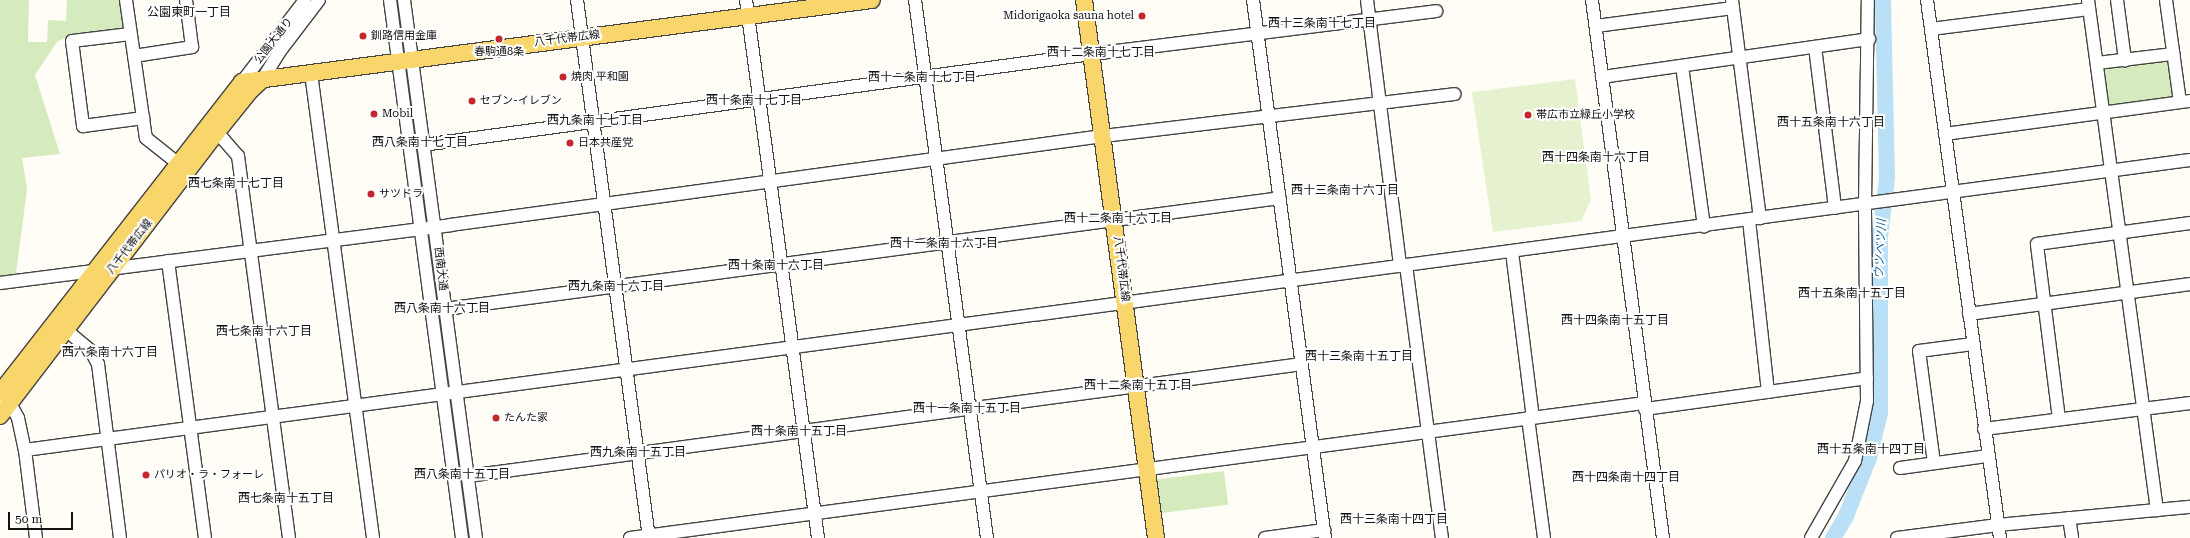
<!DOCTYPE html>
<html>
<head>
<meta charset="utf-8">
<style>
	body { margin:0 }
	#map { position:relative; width:2190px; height:538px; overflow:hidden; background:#fffdf5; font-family:"Roboto Serif","Noto Sans JP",serif }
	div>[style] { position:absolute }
	.green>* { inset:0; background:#d5ebbd; transform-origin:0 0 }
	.pitch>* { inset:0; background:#e6f2cf }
	.river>* { height:16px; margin:-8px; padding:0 8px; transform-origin:8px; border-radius:8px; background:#b9e0f7 }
	.roads { filter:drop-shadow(1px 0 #444) drop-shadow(-1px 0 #444) drop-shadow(0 1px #444) drop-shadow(0 -1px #444) }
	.minor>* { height:12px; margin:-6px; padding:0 6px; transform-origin:6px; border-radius:6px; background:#fff }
	.major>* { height:16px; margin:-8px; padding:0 8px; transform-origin:8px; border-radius:8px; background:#f9d66b }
	.dots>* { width:11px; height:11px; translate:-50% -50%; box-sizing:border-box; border:2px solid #fff; border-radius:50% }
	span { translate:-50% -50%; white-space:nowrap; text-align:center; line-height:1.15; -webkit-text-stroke:4px #fff; paint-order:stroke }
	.poi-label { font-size:11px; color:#111 }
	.right { translate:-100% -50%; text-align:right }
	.left { translate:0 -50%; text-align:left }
	.street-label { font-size:11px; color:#111 }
	.neighbourhood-label { font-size:12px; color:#111 }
	.water-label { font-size:12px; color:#1768a6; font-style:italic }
	.scale { position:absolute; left:8px; top:512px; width:65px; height:18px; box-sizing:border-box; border:2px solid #111; border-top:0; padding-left:5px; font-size:12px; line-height:14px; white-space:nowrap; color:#111; -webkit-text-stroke:3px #fff; paint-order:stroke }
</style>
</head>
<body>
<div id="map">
	<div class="green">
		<div style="clip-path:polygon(0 0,29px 0,28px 42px,47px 42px,48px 20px,66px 21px,67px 0,121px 0,125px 29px,67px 37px,57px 42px,35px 75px,60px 154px,22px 158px,27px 189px,15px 281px,0 283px)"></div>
		<div style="clip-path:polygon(2170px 57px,2175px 95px,2171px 100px,2108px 109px,2101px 66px)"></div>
		<div style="left:1224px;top:471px;width:34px;height:69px;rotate:83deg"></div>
	</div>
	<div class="pitch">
		<div style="clip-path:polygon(1575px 79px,1591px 200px,1581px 221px,1493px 232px,1472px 92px)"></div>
	</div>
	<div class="river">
		<div style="left:1833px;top:538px;width:26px;rotate:-59deg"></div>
		<div style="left:1846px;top:516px;width:62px;rotate:-68.4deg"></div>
		<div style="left:1869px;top:458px;width:46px;rotate:-76.3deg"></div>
		<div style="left:1880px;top:413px;width:176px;rotate:-90deg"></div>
		<div style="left:1880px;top:237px;width:59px;rotate:-83.2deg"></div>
		<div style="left:1887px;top:178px;width:178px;rotate:-91.3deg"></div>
	</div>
	<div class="roads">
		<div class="minor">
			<div style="left:126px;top:0;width:139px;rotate:81.8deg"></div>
			<div style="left:146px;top:138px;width:50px;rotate:38.5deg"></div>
			<div style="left:390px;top:0;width:543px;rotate:82.38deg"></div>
			<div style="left:404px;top:0;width:543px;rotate:82.38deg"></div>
			<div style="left:577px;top:0;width:543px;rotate:82.38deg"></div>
			<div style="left:746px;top:0;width:543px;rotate:82.38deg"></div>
			<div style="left:915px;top:0;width:543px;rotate:82.38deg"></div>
			<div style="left:1253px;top:0;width:543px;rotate:82.38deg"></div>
			<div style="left:1367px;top:0;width:268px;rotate:82.9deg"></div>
			<div style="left:1592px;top:0;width:543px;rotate:82.48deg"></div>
			<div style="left:1732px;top:0;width:220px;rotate:82.7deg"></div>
			<div style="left:1927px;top:0;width:543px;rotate:82.27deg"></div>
			<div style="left:2088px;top:0;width:515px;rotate:82.3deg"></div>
			<div style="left:2117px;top:0;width:61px;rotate:82.4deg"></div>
			<div style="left:2166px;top:0;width:103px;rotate:82.2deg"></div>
			<div style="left:1596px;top:26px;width:138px;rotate:-7.5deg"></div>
			<div style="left:1931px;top:29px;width:159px;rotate:-7.2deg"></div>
			<div style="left:130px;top:34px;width:58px;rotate:173.1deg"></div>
			<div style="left:72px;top:41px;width:86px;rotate:82.6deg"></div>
			<div style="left:83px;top:126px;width:61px;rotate:-7.6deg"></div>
			<div style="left:1815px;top:47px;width:162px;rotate:82.9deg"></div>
			<div style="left:134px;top:56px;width:59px;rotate:-8.8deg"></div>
			<div style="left:192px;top:47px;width:47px;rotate:-97.3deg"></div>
			<div style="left:2097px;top:63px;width:77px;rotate:-6.8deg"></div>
			<div style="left:1682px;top:66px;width:162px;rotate:82.2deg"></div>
			<div style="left:311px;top:73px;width:469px;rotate:82.4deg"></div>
			<div style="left:1602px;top:77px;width:270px;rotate:-8.1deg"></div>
			<div style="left:262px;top:80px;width:34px;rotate:-58deg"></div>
			<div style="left:280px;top:51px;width:64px;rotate:-52.6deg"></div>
			<div style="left:242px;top:82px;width:103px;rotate:-52.5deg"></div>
			<div style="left:217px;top:132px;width:32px;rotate:49deg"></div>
			<div style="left:238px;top:156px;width:385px;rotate:82.4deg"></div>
			<div style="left:1945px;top:134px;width:247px;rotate:-7.7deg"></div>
			<div style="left:423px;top:145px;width:675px;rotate:-7.75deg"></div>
			<div style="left:1092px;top:54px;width:347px;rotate:-7.1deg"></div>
			<div style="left:1749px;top:220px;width:173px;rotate:83.7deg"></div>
			<div style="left:1512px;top:252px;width:167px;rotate:82.8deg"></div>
			<div style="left:168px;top:261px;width:279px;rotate:82.4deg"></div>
			<div style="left:1406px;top:265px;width:275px;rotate:82.5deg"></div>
			<div style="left:0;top:283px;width:454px;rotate:-7.3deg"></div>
			<div style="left:450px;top:225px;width:659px;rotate:-7.76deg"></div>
			<div style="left:1103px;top:136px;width:354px;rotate:-6.8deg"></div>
			<div style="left:445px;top:309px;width:842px;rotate:-7.57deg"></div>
			<div style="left:1969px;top:314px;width:223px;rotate:-7.7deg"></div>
			<div style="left:60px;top:325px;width:40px;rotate:40deg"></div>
			<div style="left:91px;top:351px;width:15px;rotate:62deg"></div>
			<div style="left:98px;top:364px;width:175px;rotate:82.8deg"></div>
			<div style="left:4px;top:400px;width:7px;rotate:27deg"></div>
			<div style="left:10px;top:403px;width:17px;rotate:62deg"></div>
			<div style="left:18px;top:418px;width:33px;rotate:78deg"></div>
			<div style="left:25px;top:450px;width:89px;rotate:82.9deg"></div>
			<div style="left:1645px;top:409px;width:224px;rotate:-7.9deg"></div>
			<div style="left:1528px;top:418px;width:121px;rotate:82.4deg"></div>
			<div style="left:2059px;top:419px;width:176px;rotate:-97.2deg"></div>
			<div style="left:2037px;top:244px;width:154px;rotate:-7.8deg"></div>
			<div style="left:1984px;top:429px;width:208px;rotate:-7.2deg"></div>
			<div style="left:25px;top:450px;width:2184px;rotate:-7.63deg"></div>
			<div style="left:1934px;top:463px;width:113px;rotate:-97.6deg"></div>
			<div style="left:1919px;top:351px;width:54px;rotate:-7.4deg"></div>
			<div style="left:1900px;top:468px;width:89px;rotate:-7.8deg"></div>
			<div style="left:468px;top:476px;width:841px;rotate:-7.65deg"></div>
			<div style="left:2069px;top:518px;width:20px;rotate:81deg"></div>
			<div style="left:630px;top:538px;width:1024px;rotate:-7.58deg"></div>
			<div style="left:1265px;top:538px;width:60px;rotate:-7.7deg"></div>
			<div style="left:1811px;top:538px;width:89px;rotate:-60.3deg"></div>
			<div style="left:1855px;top:461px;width:61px;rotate:-78.7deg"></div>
			<div style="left:1867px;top:401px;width:197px;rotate:-90.6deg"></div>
			<div style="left:1865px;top:204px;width:204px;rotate:-89.2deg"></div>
			<div style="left:1897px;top:538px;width:102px;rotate:-7.3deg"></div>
			<div style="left:1998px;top:525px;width:193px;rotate:-5.4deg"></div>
		</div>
		<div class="major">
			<div style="left:1084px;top:0;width:543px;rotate:82.38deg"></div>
			<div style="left:0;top:393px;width:394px;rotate:-52.1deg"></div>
			<div style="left:242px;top:82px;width:635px;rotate:-7.42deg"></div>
			<div style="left:0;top:416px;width:357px;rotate:-52.6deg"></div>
			<div style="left:217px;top:132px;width:53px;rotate:-51.2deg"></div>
			<div style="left:250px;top:91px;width:16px;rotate:-43deg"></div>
		</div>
	</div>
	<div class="dots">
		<div style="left:1142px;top:16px;background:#c4262e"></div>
		<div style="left:363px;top:36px;background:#c4262e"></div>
		<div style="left:499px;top:39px;background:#c4262e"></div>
		<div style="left:563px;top:77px;background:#c4262e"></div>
		<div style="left:472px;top:101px;background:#c4262e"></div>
		<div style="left:374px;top:114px;background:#c4262e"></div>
		<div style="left:1528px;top:115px;background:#c4262e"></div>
		<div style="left:570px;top:143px;background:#c4262e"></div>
		<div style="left:371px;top:194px;background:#c4262e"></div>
		<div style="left:496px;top:418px;background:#c4262e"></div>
		<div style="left:146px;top:475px;background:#c4262e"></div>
	</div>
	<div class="poi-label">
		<span class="right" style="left:1134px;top:16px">Midorigaoka sauna hotel</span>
		<span class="left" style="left:371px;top:36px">釧路信用金庫</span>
		<span style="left:499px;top:52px">春駒通8条</span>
		<span class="left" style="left:571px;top:77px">焼肉 平和園</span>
		<span class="left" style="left:480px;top:101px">セブン-イレブン</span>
		<span class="left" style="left:382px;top:114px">Mobil</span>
		<span class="left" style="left:1536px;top:115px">帯広市立緑丘小学校</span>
		<span class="left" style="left:578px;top:143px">日本共産党</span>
		<span class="left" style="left:379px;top:194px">サツドラ</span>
		<span class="left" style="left:504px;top:418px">たんた家</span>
		<span class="left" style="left:154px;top:475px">パリオ・ラ・フォーレ</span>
	</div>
	<div class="street-label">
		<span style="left:567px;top:39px;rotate:-7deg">八千代帯広線</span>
		<span style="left:274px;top:41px;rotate:-52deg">公園大通り</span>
		<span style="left:130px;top:247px;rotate:-52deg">八千代帯広線</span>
		<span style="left:440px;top:269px;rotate:83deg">西南大通</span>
		<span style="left:1121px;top:269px;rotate:83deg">八千代帯広線</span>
	</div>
	<div class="neighbourhood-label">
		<span style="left:189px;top:13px">公園東町一丁目</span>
		<span style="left:1322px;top:24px">西十三条南十七丁目</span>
		<span style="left:1101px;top:53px">西十二条南十七丁目</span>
		<span style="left:922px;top:78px">西十一条南十七丁目</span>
		<span style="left:754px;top:101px">西十条南十七丁目</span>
		<span style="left:595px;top:121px">西九条南十七丁目</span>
		<span style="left:1831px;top:123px">西十五条南十六丁目</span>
		<span style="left:420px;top:143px">西八条南十七丁目</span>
		<span style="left:1596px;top:158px">西十四条南十六丁目</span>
		<span style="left:236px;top:184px">西七条南十七丁目</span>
		<span style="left:1345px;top:191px">西十三条南十六丁目</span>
		<span style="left:1118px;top:219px">西十二条南十六丁目</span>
		<span style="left:944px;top:244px">西十一条南十六丁目</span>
		<span style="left:776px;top:266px">西十条南十六丁目</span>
		<span style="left:616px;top:287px">西九条南十六丁目</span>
		<span style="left:1852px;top:294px">西十五条南十五丁目</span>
		<span style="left:442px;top:309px">西八条南十六丁目</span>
		<span style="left:1615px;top:321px">西十四条南十五丁目</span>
		<span style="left:264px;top:332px">西七条南十六丁目</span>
		<span style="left:110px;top:353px">西六条南十六丁目</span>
		<span style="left:1359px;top:357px">西十三条南十五丁目</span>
		<span style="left:1138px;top:386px">西十二条南十五丁目</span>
		<span style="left:967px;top:409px">西十一条南十五丁目</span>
		<span style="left:799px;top:432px">西十条南十五丁目</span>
		<span style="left:1871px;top:450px">西十五条南十四丁目</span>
		<span style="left:638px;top:453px">西九条南十五丁目</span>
		<span style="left:462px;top:475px">西八条南十五丁目</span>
		<span style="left:1626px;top:478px">西十四条南十四丁目</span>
		<span style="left:286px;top:499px">西七条南十五丁目</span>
		<span style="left:1394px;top:520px">西十三条南十四丁目</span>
	</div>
	<div class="water-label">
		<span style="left:1881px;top:249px;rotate:-87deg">ウツベツ川</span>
	</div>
	<div class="scale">50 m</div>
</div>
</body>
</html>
